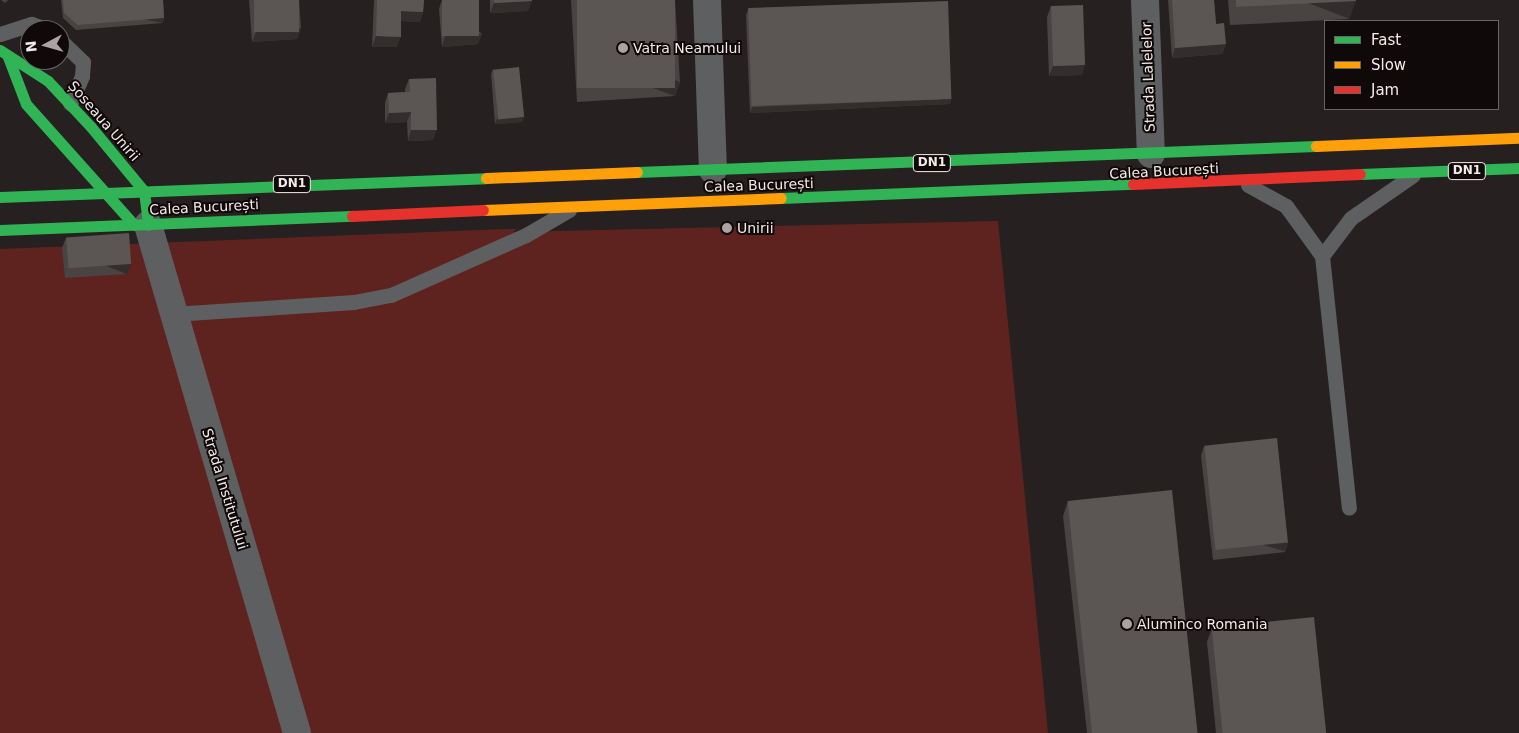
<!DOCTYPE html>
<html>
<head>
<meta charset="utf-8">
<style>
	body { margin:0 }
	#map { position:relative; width:1519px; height:733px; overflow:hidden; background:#262020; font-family:"DejaVu Sans",sans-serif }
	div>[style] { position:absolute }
	.green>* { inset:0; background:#5f231f }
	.lane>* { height:15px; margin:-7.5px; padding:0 7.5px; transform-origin:7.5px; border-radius:7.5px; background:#5e5f60 }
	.street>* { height:28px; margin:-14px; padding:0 14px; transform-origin:14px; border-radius:14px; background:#5e5f60 }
	.fast>* { height:11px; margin:-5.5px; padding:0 5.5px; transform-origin:5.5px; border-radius:5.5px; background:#30b455 }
	.slow>* { height:11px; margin:-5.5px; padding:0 5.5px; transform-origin:5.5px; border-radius:5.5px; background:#ff9f0a }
	.jam>* { height:11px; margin:-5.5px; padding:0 5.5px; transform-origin:5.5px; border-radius:5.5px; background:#e5322d }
	.wall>* { inset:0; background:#494343 }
	.shaded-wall>* { inset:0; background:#332d2d; transform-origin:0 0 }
	.building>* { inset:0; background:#5b5554; transform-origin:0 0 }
	.dots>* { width:14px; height:14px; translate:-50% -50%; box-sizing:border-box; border:2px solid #0f0909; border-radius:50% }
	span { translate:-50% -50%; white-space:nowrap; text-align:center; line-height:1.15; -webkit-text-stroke:4px #0f0909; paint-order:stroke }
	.shield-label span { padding:1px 4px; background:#0f0909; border:1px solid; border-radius:4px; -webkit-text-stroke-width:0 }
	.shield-label { font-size:12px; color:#f3eae9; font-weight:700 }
	.poi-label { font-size:14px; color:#f3eae9 }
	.left { translate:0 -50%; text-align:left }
	.street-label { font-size:14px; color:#f3eae9 }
	.legend { position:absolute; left:1324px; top:20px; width:175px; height:90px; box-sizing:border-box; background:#0f0909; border:1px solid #6a6363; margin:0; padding:6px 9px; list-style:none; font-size:15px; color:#f3eae9 }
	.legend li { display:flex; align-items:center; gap:10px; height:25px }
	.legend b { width:25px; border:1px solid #6a6363 }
	.north { position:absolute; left:20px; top:20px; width:50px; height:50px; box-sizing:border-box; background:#0f0909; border:1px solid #6a6363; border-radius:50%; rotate:264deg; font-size:14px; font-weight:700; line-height:20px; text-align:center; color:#f3eae9 }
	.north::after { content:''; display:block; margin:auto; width:18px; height:22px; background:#aba3a3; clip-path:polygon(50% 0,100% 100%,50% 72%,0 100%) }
</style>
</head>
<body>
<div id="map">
	<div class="green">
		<div style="clip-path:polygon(998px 221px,1048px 733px,0 733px,0 249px,506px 229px,517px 229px,513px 232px)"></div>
	</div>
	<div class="lane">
		<div style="left:0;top:34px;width:33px;rotate:-18deg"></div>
		<div style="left:31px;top:24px;width:20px;rotate:18deg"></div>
		<div style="left:60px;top:40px;width:32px;rotate:44deg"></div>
		<div style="left:83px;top:62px;width:14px;rotate:94deg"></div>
		<div style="left:82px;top:76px;width:30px;rotate:113deg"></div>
		<div style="left:1248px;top:185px;width:43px;rotate:28.9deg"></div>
		<div style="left:1286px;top:206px;width:62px;rotate:54.2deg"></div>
		<div style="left:1322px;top:256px;width:253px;rotate:83.9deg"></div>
		<div style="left:1322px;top:256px;width:48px;rotate:-52.7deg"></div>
		<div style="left:1351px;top:218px;width:75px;rotate:-34.7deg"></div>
		<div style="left:173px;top:314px;width:181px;rotate:-3.8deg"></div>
		<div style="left:354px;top:302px;width:38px;rotate:-11deg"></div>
		<div style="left:391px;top:295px;width:148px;rotate:-24deg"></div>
		<div style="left:526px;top:235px;width:50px;rotate:-30.2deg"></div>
	</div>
	<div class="street">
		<div style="left:707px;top:0;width:170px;rotate:88deg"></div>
		<div style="left:1145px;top:0;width:154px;rotate:87.8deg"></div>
		<div style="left:148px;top:225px;width:529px;rotate:73.65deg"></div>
	</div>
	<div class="fast">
		<div style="left:0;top:50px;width:57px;rotate:32.9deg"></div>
		<div style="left:48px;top:81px;width:63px;rotate:46.9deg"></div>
		<div style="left:91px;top:127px;width:83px;rotate:50.4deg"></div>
		<div style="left:144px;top:191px;width:34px;rotate:83deg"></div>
		<div style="left:8px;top:57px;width:50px;rotate:69deg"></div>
		<div style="left:26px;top:104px;width:162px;rotate:48.2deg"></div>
		<div style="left:637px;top:172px;width:679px;rotate:-2.19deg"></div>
		<div style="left:1360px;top:174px;width:159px;rotate:-2.2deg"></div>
		<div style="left:0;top:197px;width:486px;rotate:-2.2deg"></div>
		<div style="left:781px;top:198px;width:352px;rotate:-2.3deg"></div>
		<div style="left:0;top:230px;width:352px;rotate:-2.3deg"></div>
	</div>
	<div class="slow">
		<div style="left:1316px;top:146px;width:203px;rotate:-2.3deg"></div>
		<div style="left:486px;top:178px;width:151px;rotate:-2.3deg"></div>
		<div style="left:483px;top:210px;width:298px;rotate:-2.3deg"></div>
	</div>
	<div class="jam">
		<div style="left:1133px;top:184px;width:227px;rotate:-2.5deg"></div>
		<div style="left:352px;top:216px;width:131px;rotate:-2.6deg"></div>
	</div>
	<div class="wall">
		<div style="clip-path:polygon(1px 0,8px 0,5px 3px)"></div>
		<div style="clip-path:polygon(61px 0,163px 0,164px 18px,163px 23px,76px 30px,63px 18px)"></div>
		<div style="clip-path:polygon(249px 0,299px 0,301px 28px,297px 39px,252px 42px)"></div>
		<div style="clip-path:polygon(374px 0,424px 0,423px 12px,420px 22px,401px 21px,397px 47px,372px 47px)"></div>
		<div style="clip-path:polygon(442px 0,482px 34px,478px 44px,442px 47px,439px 9px)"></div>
		<div style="clip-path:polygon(490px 0,532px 0,528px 11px,490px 13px)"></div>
		<div style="clip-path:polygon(571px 0,675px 0,680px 82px,675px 96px,577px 102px)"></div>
		<div style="clip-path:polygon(1168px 0,1214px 0,1216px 24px,1226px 44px,1222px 54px,1172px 58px)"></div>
		<div style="clip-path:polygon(1228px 0,1356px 0,1349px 19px,1230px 25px)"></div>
		<div style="clip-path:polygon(1051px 6px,1082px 75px,1049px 76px,1047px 17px)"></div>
		<div style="clip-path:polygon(748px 10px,950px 104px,750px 113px,746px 15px)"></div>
		<div style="clip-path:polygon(493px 69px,524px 117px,522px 122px,495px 124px,491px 74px)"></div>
		<div style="clip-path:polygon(409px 79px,433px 140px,408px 141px,407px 122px,385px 123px,385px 103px,388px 93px,405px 92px,405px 89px)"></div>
		<div style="clip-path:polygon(66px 238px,127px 274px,65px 278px,62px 248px)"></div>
		<div style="clip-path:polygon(1204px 446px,1288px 542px,1285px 552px,1213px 560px,1201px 456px)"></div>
		<div style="clip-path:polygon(1068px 501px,1198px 733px,1087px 733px,1063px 516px)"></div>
		<div style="clip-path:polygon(1212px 628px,1326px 733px,1216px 733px,1207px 642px)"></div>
	</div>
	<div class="shaded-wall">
		<div style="clip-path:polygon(532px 1px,528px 11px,490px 13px,494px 3px)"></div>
		<div style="left:1356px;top:1px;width:19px;height:120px;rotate:111deg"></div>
		<div style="clip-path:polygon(401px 11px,423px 12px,420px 22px,398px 21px)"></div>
		<div style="left:164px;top:18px;width:5px;height:86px;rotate:101deg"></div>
		<div style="clip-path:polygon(301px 28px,297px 39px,252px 42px,256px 32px)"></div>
		<div style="clip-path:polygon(482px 34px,478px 44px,442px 47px,445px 36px)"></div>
		<div style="clip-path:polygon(376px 36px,401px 37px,397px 47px,372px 47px)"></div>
		<div style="clip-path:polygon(1226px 44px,1222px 54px,1172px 58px,1175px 48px)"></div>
		<div style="clip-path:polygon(1085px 65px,1082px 75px,1049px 76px,1053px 66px)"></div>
		<div style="left:680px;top:82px;width:15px;height:97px;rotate:110deg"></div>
		<div style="clip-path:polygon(952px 99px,950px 104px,750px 113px,752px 107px)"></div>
		<div style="clip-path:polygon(411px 112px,407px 122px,385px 123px,389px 113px)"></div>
		<div style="clip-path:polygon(524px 117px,522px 122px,495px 124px,497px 119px)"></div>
		<div style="clip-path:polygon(411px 130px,437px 130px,433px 140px,408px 141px)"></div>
		<div style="left:131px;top:264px;width:11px;height:63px;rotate:112deg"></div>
		<div style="left:1288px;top:542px;width:10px;height:72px;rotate:107deg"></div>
	</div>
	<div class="building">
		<div style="clip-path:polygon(63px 0,163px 0,164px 18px,78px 25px,64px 13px)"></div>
		<div style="left:254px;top:0;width:45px;height:32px"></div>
		<div style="clip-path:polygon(377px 0,424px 0,423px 12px,401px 11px,401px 37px,376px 36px)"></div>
		<div style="left:442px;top:0;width:37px;height:36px"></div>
		<div style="clip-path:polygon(494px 0,532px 0,532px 1px,494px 3px)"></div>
		<div style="left:577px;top:0;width:98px;height:88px"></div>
		<div style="clip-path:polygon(1172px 0,1214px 0,1216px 24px,1224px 23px,1226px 44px,1175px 48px)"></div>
		<div style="clip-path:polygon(1236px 0,1356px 0,1356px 1px,1236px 7px)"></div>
		<div style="left:948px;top:1px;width:98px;height:200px;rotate:88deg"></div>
		<div style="left:1083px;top:5px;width:60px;height:32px;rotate:88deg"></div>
		<div style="left:519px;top:67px;width:50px;height:26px;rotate:84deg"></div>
		<div style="clip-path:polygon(436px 78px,437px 130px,411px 130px,411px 112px,389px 113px,388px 93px,410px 92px,409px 79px)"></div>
		<div style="left:129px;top:233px;width:31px;height:63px;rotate:86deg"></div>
		<div style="left:1277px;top:438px;width:105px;height:73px;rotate:84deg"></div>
		<div style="left:1172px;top:490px;width:244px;height:105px;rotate:84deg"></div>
		<div style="left:1314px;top:617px;width:117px;height:103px;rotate:84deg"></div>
	</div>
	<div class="dots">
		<div style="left:623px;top:48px;background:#aba3a3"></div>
		<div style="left:727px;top:228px;background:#aba3a3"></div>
		<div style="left:1127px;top:624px;background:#aba3a3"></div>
	</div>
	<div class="shield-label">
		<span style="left:932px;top:163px">DN1</span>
		<span style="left:1467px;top:171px">DN1</span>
		<span style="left:292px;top:184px">DN1</span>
	</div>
	<div class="poi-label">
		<span class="left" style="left:633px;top:48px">Vatra Neamului</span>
		<span class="left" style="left:737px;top:228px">Unirii</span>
		<span class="left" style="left:1137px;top:624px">Aluminco Romania</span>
	</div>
	<div class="street-label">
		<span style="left:1148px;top:77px;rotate:-92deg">Strada Lalelelor</span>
		<span style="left:104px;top:121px;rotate:49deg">Șoseaua Unirii</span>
		<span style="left:1164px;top:171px;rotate:-3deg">Calea București</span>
		<span style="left:759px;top:185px;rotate:-2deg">Calea București</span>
		<span style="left:204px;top:207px;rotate:-3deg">Calea București</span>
		<span style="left:225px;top:489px;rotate:73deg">Strada Institutului</span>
	</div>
	<ul class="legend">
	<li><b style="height:6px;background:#30b455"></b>Fast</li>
	<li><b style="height:6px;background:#ff9f0a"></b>Slow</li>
	<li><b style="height:6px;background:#e5322d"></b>Jam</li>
	</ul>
	<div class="north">N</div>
</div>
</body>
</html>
